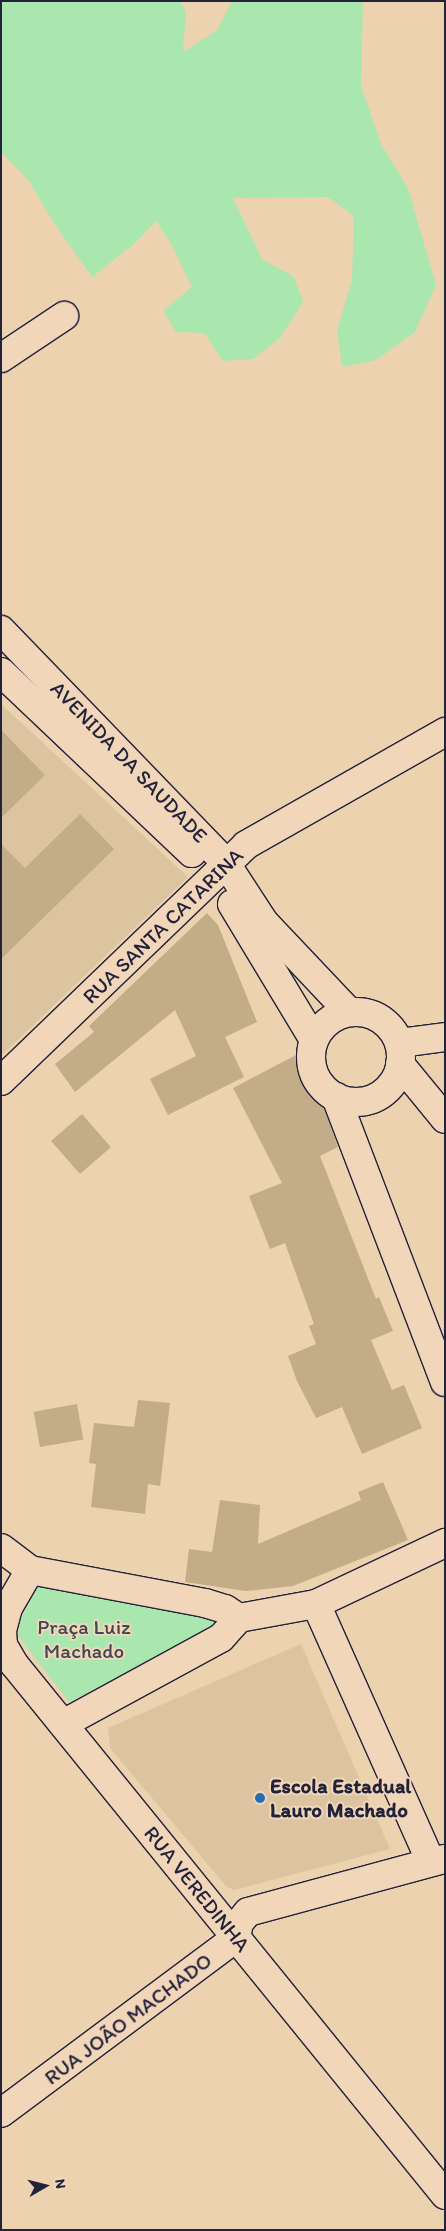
<!DOCTYPE html>
<html>
<head>
<meta charset="utf-8">
<style>
	body { margin:0 }
	#map { position:relative; width:446px; height:2231px; overflow:hidden; background:#edd2af; font-family:Itim,sans-serif }
	div>[style] { position:absolute }
	.built>* { inset:0; background:#dcc4a1 }
	.green>* { inset:0; background:#aae7ae }
	.building>* { inset:0; background:#c2ad88; transform-origin:0 0 }
	.roads { filter:drop-shadow(1px 0 #22223b) drop-shadow(-1px 0 #22223b) drop-shadow(0 1px #22223b) drop-shadow(0 -1px #22223b) }
	.street>* { height:28px; margin:-14px; padding:0 14px; transform-origin:14px; border-radius:14px; background:#f2d6b9 }
	.secondary>* { height:28px; margin:-14px; padding:0 14px; transform-origin:14px; border-radius:14px; background:#f2d6b9 }
	.secondary>.ring { margin:-14px; padding:0; box-sizing:content-box; background:none; border:28px solid #f2d6b9; border-radius:50% }
	.dots>* { width:14px; height:14px; translate:-50% -50%; box-sizing:border-box; border:2px solid #f2d6b9; border-radius:50% }
	span { translate:-50% -50%; white-space:nowrap; text-align:center; line-height:1.15; -webkit-text-stroke:4px #f2d6b9; paint-order:stroke }
	.street-label { font-size:21px; color:#22223b }
	.park-label { font-size:21px; color:#3d4952 }
	.poi-label { font-size:21px; color:#22223b; font-weight:700 }
	.left { translate:0 -50%; text-align:left }
	.frame { position:absolute; inset:0; border:2px solid #22223b; pointer-events:none }
	.north { position:absolute; left:20px; top:2161px; width:50px; height:50px; -webkit-text-stroke:4px #f2d6b9; paint-order:stroke; rotate:82deg; font-size:14px; font-weight:700; line-height:20px; text-align:center; color:#22223b }
	.north::after { content:''; display:block; margin:auto; width:18px; height:22px; background:#22223b; clip-path:polygon(50% 0,100% 100%,50% 72%,0 100%) }
</style>
</head>
<body>
<div id="map">
	<div class="built">
		<div style="clip-path:polygon(1px 704px,188px 877px,1px 1056px)"></div>
		<div style="clip-path:polygon(301px 1644px,390px 1849px,234px 1890px,226px 1886px,110px 1748px,108px 1728px)"></div>
	</div>
	<div class="green">
		<div style="clip-path:polygon(1px 1px,180px 1px,186px 12px,183px 52px,217px 30px,232px 1px,363px 1px,361px 86px,381px 144px,408px 188px,436px 285px,415px 332px,376px 360px,342px 367px,337px 330px,352px 280px,354px 216px,328px 197px,233px 198px,262px 259px,294px 277px,303px 302px,280px 338px,253px 359px,223px 361px,204px 333px,176px 332px,163px 311px,192px 287px,171px 244px,156px 221px,134px 244px,92px 277px,54px 223px,29px 181px,1px 152px)"></div>
		<div style="clip-path:polygon(39px 1583px,221px 1619px,216px 1629px,69px 1702px,18px 1636px,19px 1623px)"></div>
	</div>
	<div class="building">
		<div style="clip-path:polygon(1px 730px,45px 775px,1px 818px)"></div>
		<div style="clip-path:polygon(80px 814px,114px 849px,1px 959px,1px 844px,25px 868px)"></div>
		<div style="clip-path:polygon(207px 913px,218px 925px,257px 1022px,225px 1037px,244px 1077px,168px 1115px,150px 1079px,196px 1056px,175px 1010px,75px 1092px,55px 1064px,94px 1032px,89px 1026px)"></div>
		<div style="clip-path:polygon(296px 1055px,326px 1113px,338px 1147px,320px 1156px,376px 1299px,379px 1297px,393px 1331px,371px 1340px,392px 1390px,404px 1385px,422px 1428px,362px 1454px,342px 1407px,316px 1418px,297px 1381px,288px 1356px,316px 1344px,309px 1326px,314px 1324px,285px 1243px,270px 1249px,249px 1196px,282px 1183px,233px 1088px)"></div>
		<div style="left:82px;top:1114px;width:44px;height:41px;rotate:49deg"></div>
		<div style="clip-path:polygon(138px 1400px,170px 1403px,160px 1486px,148px 1484px,145px 1514px,91px 1507px,96px 1464px,89px 1463px,94px 1423px,134px 1427px)"></div>
		<div style="left:77px;top:1404px;width:36px;height:44px;rotate:80deg"></div>
		<div style="clip-path:polygon(383px 1482px,408px 1540px,293px 1586px,246px 1591px,185px 1582px,189px 1549px,212px 1552px,220px 1500px,260px 1505px,258px 1544px,361px 1500px,358px 1492px)"></div>
	</div>
	<div class="roads">
		<div class="street">
			<div style="left:1px;top:358px;width:76px;rotate:-33.7deg"></div>
			<div style="left:1px;top:630px;width:322px;rotate:46deg"></div>
			<div style="left:225px;top:862px;width:72px;rotate:57deg"></div>
			<div style="left:264px;top:922px;width:124px;rotate:46.6deg"></div>
			<div style="left:1px;top:672px;width:263px;rotate:43.5deg"></div>
			<div style="left:232px;top:904px;width:159px;rotate:58.9deg"></div>
			<div style="left:1px;top:1081px;width:340px;rotate:-43.9deg"></div>
			<div style="left:246px;top:845px;width:229px;rotate:-29.6deg"></div>
			<div style="left:1px;top:1548px;width:36px;rotate:37deg"></div>
			<div style="left:30px;top:1570px;width:178px;rotate:10.7deg"></div>
			<div style="left:205px;top:1603px;width:21px;rotate:17deg"></div>
			<div style="left:225px;top:1609px;width:17px;rotate:33deg"></div>
			<div style="left:239px;top:1618px;width:78px;rotate:-10.3deg"></div>
			<div style="left:316px;top:1604px;width:143px;rotate:-25.3deg"></div>
			<div style="left:30px;top:1570px;width:44px;rotate:120.1deg"></div>
			<div style="left:8px;top:1608px;width:24px;rotate:105deg"></div>
			<div style="left:2px;top:1631px;width:14px;rotate:86deg"></div>
			<div style="left:3px;top:1645px;width:22px;rotate:60deg"></div>
			<div style="left:14px;top:1664px;width:684px;rotate:50.93deg"></div>
			<div style="left:316px;top:1604px;width:282px;rotate:66deg"></div>
			<div style="left:63px;top:1724px;width:180px;rotate:-28.6deg"></div>
			<div style="left:221px;top:1638px;width:27px;rotate:-48deg"></div>
			<div style="left:1px;top:2113px;width:293px;rotate:-36.7deg"></div>
			<div style="left:236px;top:1938px;width:15px;rotate:-79deg"></div>
			<div style="left:239px;top:1923px;width:14px;rotate:-51deg"></div>
			<div style="left:248px;top:1912px;width:204px;rotate:-15.1deg"></div>
		</div>
		<div class="secondary">
			<div class="ring" style="left:311px;top:1012px;width:62px;height:62px"></div>
			<div style="left:400px;top:1043px;width:45px;rotate:-7.6deg"></div>
			<div style="left:400px;top:1064px;width:71px;rotate:50.7deg"></div>
			<div style="left:336px;top:1097px;width:305px;rotate:69.1deg"></div>
		</div>
	</div>
	<div class="dots">
		<div style="left:260px;top:1798px;background:#1f6fb2"></div>
	</div>
	<div class="street-label">
		<span style="left:129px;top:762px;rotate:46deg">AVENIDA DA SAUDADE</span>
		<span style="left:163px;top:926px;rotate:-44deg">RUA SANTA CATARINA</span>
		<span style="left:197px;top:1889px;rotate:51deg">RUA VEREDINHA</span>
		<span style="left:128px;top:2019px;rotate:-37deg">RUA JOÃO MACHADO</span>
	</div>
	<div class="park-label">
		<span style="left:84px;top:1639px">Praça Luiz<br>Machado</span>
	</div>
	<div class="poi-label">
		<span class="left" style="left:270px;top:1798px">Escola Estadual<br>Lauro Machado</span>
	</div>
	<div class="frame"></div>
	<div class="north">N</div>
</div>
</body>
</html>
